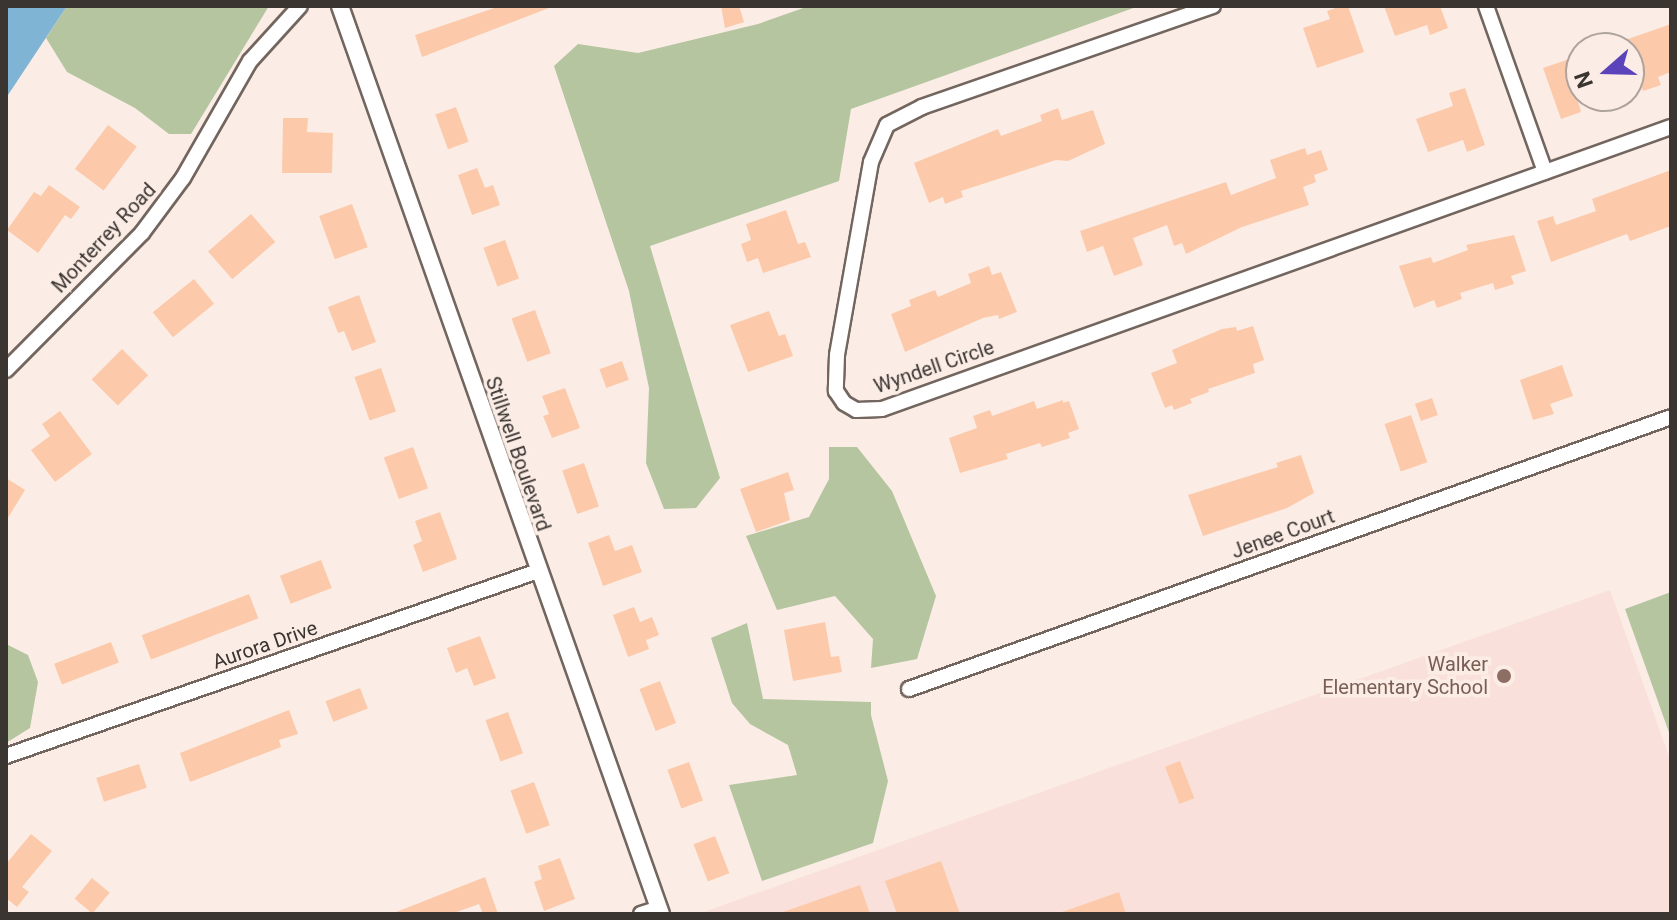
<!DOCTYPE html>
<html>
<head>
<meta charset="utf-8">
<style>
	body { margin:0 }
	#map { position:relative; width:1677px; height:920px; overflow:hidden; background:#fbede5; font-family:Roboto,sans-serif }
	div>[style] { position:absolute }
	.education>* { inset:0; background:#fae0da }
	.green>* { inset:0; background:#b4c59f }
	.water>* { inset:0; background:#80b4d4 }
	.building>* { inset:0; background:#fccaaa; transform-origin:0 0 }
	.roads { filter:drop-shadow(2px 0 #72665f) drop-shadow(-2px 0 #72665f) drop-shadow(0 2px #72665f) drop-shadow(0 -2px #72665f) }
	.minor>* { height:14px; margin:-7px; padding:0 7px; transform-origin:7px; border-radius:7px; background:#fff }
	.tertiary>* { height:16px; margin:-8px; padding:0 8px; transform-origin:8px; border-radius:8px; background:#fff }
	.dots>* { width:22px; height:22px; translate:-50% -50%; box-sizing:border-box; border:4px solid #fbede5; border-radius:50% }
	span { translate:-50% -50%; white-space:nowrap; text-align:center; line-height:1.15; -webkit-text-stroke:7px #fbede5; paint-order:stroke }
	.street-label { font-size:20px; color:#3b3532 }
	.education-label { font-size:20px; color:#785e54 }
	.right { translate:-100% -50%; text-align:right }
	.frame { position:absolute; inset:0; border:8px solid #3b3532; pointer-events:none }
	.north { position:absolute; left:1565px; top:32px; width:80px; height:80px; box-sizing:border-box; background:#fbede5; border:2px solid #aea39d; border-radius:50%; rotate:250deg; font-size:22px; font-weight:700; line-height:32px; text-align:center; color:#3b3532 }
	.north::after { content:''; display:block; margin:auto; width:28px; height:36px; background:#5b43bb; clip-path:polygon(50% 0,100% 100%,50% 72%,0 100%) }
</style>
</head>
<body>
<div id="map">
	<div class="education">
		<div style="clip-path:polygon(1610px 590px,1671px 762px,1671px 914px,698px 914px)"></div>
	</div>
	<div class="green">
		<div style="clip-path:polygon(67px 6px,269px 6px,191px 134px,169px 134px,135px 108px,67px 72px,46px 38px)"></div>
		<div style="clip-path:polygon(809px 6px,1139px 6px,851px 109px,839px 181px,650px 246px,720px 478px,696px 508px,664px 509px,646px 463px,649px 388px,629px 291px,554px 66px,578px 44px,638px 53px,758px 24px)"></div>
		<div style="clip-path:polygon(829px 447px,857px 447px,892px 491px,936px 596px,917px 659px,871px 668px,873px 639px,835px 596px,777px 610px,746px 536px,809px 517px,829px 479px)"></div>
		<div style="clip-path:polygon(1671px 592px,1671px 738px,1625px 609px)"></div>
		<div style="clip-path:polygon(747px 623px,763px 699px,871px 702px,871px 715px,888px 781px,873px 843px,762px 881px,729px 785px,797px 775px,788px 745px,750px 724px,732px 703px,711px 638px)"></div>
		<div style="clip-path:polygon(6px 644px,28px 655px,38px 682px,30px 728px,6px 743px)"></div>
	</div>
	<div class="water">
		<div style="clip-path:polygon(6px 6px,67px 6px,6px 98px)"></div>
	</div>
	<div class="building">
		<div style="clip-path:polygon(500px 6px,549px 8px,422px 57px,415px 35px)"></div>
		<div style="clip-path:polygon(721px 6px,739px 6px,744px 22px,725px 28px)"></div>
		<div style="clip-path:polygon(1341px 6px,1348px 6px,1364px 52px,1317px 68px,1303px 28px,1330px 19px,1327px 11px)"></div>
		<div style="clip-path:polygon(1384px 6px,1440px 6px,1448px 28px,1430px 35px,1427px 25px,1395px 36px)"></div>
		<div style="clip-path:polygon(1671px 24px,1671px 72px,1658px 77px,1661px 85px,1643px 91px,1625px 40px)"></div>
		<div style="clip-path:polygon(1581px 55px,1581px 100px,1578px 101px,1581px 112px,1561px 119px,1543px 68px)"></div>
		<div style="clip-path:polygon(1465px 88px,1485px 145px,1467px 152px,1463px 140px,1428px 152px,1416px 119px,1453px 106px,1449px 93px)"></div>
		<div style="left:456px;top:107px;width:37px;height:22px;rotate:70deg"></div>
		<div style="clip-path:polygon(1058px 108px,1062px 120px,1093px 110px,1105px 144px,1068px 161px,1056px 160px,961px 191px,963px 197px,945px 204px,943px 197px,929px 203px,914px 163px,998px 129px,1001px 136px,1042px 121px,1040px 115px)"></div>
		<div style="clip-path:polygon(283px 118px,308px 118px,307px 132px,333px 133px,332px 173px,282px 173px)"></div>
		<div style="left:108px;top:125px;width:36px;height:55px;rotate:37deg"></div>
		<div style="clip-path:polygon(1305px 148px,1307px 155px,1321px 150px,1328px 170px,1314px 175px,1316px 182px,1303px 187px,1309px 205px,1242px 227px,1186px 254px,1182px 243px,1174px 246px,1167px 225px,1133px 238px,1143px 265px,1114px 276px,1103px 246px,1087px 252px,1080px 231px,1226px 182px,1231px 195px,1276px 178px,1270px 160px)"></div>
		<div style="clip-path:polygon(477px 168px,485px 188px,493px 185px,500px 205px,472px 215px,458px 175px)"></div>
		<div style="clip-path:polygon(1671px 170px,1671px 226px,1630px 241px,1627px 234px,1551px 262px,1537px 221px,1553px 216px,1556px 225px,1596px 211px,1592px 199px)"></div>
		<div style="clip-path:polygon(49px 185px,80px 207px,71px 219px,65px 215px,38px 253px,7px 230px,34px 192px,41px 196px)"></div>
		<div style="left:352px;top:204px;width:46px;height:35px;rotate:70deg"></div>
		<div style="clip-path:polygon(786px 210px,798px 244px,805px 242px,811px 257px,763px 273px,758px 258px,747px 262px,741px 244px,751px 240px,746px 224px)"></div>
		<div style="left:251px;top:214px;width:37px;height:57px;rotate:49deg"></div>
		<div style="clip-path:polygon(1514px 235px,1526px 271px,1511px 276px,1514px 284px,1495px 290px,1493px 283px,1460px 293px,1462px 299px,1437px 308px,1434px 300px,1414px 308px,1399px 266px,1431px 257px,1433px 263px,1468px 250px,1466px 245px)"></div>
		<div style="left:505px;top:240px;width:41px;height:23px;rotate:70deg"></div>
		<div style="clip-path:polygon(989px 266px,992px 275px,1001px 272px,1017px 312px,999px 319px,998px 315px,983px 318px,905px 352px,891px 314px,911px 306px,909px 300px,935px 290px,938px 297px,971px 283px,968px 274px)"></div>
		<div style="left:194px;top:279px;width:32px;height:53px;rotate:51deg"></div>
		<div style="clip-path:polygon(359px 295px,376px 342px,352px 351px,344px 331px,338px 333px,328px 307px)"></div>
		<div style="left:535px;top:310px;width:46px;height:25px;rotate:70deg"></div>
		<div style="clip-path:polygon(769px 311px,779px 336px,785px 334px,793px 356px,748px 372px,730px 325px)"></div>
		<div style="clip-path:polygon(1253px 326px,1264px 360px,1253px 364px,1255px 373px,1208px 389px,1209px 392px,1190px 399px,1192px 403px,1174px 410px,1172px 405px,1165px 408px,1151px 373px,1177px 363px,1172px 350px,1222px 329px,1236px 327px,1237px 331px)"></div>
		<div style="left:122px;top:349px;width:37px;height:43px;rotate:45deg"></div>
		<div style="left:622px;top:361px;width:20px;height:24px;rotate:70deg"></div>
		<div style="clip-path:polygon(1562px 365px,1573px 396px,1550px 404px,1554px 414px,1533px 420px,1520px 380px)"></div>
		<div style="left:381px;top:368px;width:46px;height:28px;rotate:71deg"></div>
		<div style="clip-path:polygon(565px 388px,580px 428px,552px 438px,543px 416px,549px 414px,542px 396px)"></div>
		<div style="left:1432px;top:398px;width:18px;height:18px;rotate:71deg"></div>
		<div style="clip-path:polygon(1063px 400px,1063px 403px,1069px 401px,1079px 429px,1068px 433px,1070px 438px,1042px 447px,1040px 443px,1006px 454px,1008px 459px,960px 473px,949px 438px,977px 428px,973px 416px,990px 410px,992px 416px,1034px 401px,1037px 409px)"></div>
		<div style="clip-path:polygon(60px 411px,92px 454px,55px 482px,31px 450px,50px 436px,42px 424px)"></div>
		<div style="left:1411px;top:415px;width:50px;height:28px;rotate:71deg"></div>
		<div style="left:413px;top:447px;width:44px;height:31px;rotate:70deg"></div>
		<div style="clip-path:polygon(1301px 455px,1314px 493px,1287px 508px,1203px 536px,1188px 495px,1278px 467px,1276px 463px)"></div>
		<div style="left:584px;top:463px;width:46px;height:23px;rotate:71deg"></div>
		<div style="clip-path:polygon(788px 472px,794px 490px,784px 493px,790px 520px,756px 532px,740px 489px)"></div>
		<div style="clip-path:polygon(6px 478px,25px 490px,6px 521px)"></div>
		<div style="clip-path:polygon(440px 512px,457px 559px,423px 572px,413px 545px,422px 541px,415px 521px)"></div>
		<div style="clip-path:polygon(609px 535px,615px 551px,632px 545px,642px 572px,603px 586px,588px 543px)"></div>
		<div style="left:321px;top:560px;width:30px;height:44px;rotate:69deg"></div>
		<div style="left:249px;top:594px;width:26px;height:115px;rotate:69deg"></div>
		<div style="clip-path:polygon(634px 607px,640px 622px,652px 617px,659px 635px,646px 640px,649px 649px,628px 657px,613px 615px)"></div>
		<div style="clip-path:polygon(825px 622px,831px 657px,839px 656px,842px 672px,793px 681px,784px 630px)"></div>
		<div style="clip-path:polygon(480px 636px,496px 678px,474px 686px,467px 668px,456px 673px,447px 648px)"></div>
		<div style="left:111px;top:642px;width:22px;height:61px;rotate:69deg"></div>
		<div style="left:660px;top:681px;width:45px;height:22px;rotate:69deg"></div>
		<div style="left:360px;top:688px;width:22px;height:37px;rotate:69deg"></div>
		<div style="clip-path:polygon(289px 710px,298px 734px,279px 740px,281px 747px,190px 782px,180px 753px)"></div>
		<div style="left:508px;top:712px;width:44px;height:24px;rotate:70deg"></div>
		<div style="left:1180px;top:761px;width:40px;height:16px;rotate:69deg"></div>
		<div style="left:689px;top:762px;width:41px;height:23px;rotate:70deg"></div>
		<div style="left:139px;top:764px;width:25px;height:45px;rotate:72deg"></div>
		<div style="left:534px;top:782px;width:46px;height:25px;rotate:70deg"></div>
		<div style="clip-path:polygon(31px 834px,52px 851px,22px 887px,29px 892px,17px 907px,6px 898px,6px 864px)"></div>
		<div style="left:715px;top:836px;width:40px;height:23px;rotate:69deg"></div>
		<div style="clip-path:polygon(560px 858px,575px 899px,544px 911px,534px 882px,542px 879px,538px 866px)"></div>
		<div style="clip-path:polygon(941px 861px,960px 914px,897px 914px,885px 881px)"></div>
		<div style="clip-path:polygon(485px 877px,498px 914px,483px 914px,479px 904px,451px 914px,391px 914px)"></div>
		<div style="left:92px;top:878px;width:23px;height:27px;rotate:40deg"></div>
		<div style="clip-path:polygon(860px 885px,870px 914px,783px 914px,783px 912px)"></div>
		<div style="clip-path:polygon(1119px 892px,1126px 914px,1063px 914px,1062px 912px)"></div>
	</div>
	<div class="roads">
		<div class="minor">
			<div style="left:1213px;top:6px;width:308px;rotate:160.9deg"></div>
			<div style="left:922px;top:107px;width:39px;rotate:153deg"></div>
			<div style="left:887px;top:125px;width:40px;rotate:113.4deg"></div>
			<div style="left:871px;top:162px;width:196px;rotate:100deg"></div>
			<div style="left:837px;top:355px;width:36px;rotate:92deg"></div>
			<div style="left:836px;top:391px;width:14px;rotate:56deg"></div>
			<div style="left:844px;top:403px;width:14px;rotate:30deg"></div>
			<div style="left:856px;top:410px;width:26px;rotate:-2deg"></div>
			<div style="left:882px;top:409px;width:838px;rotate:-19.67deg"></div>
			<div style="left:1486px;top:6px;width:176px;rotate:70.4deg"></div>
			<div style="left:6px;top:370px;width:193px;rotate:-45.2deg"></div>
			<div style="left:142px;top:233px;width:69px;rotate:-53.3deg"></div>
			<div style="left:183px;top:178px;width:135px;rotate:-60.2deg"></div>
			<div style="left:250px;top:61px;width:74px;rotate:-47.7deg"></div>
			<div style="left:909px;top:689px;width:809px;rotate:-19.64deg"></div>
			<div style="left:6px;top:756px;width:563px;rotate:-19.17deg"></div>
			<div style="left:641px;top:914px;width:19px;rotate:-18deg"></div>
		</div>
		<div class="tertiary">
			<div style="left:340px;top:6px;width:963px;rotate:70.53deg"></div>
		</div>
	</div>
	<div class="dots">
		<div style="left:1504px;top:676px;background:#8d6e63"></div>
	</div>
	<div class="street-label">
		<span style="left:104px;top:238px;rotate:-47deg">Monterrey Road</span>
		<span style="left:934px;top:367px;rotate:-19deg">Wyndell Circle</span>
		<span style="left:518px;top:454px;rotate:71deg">Stillwell Boulevard</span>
		<span style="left:1283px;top:534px;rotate:-20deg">Jenee Court</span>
		<span style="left:265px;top:645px;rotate:-19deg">Aurora Drive</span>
	</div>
	<div class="education-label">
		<span class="right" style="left:1488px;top:676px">Walker<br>Elementary School</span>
	</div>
	<div class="frame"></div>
	<div class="north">N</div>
</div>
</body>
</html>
